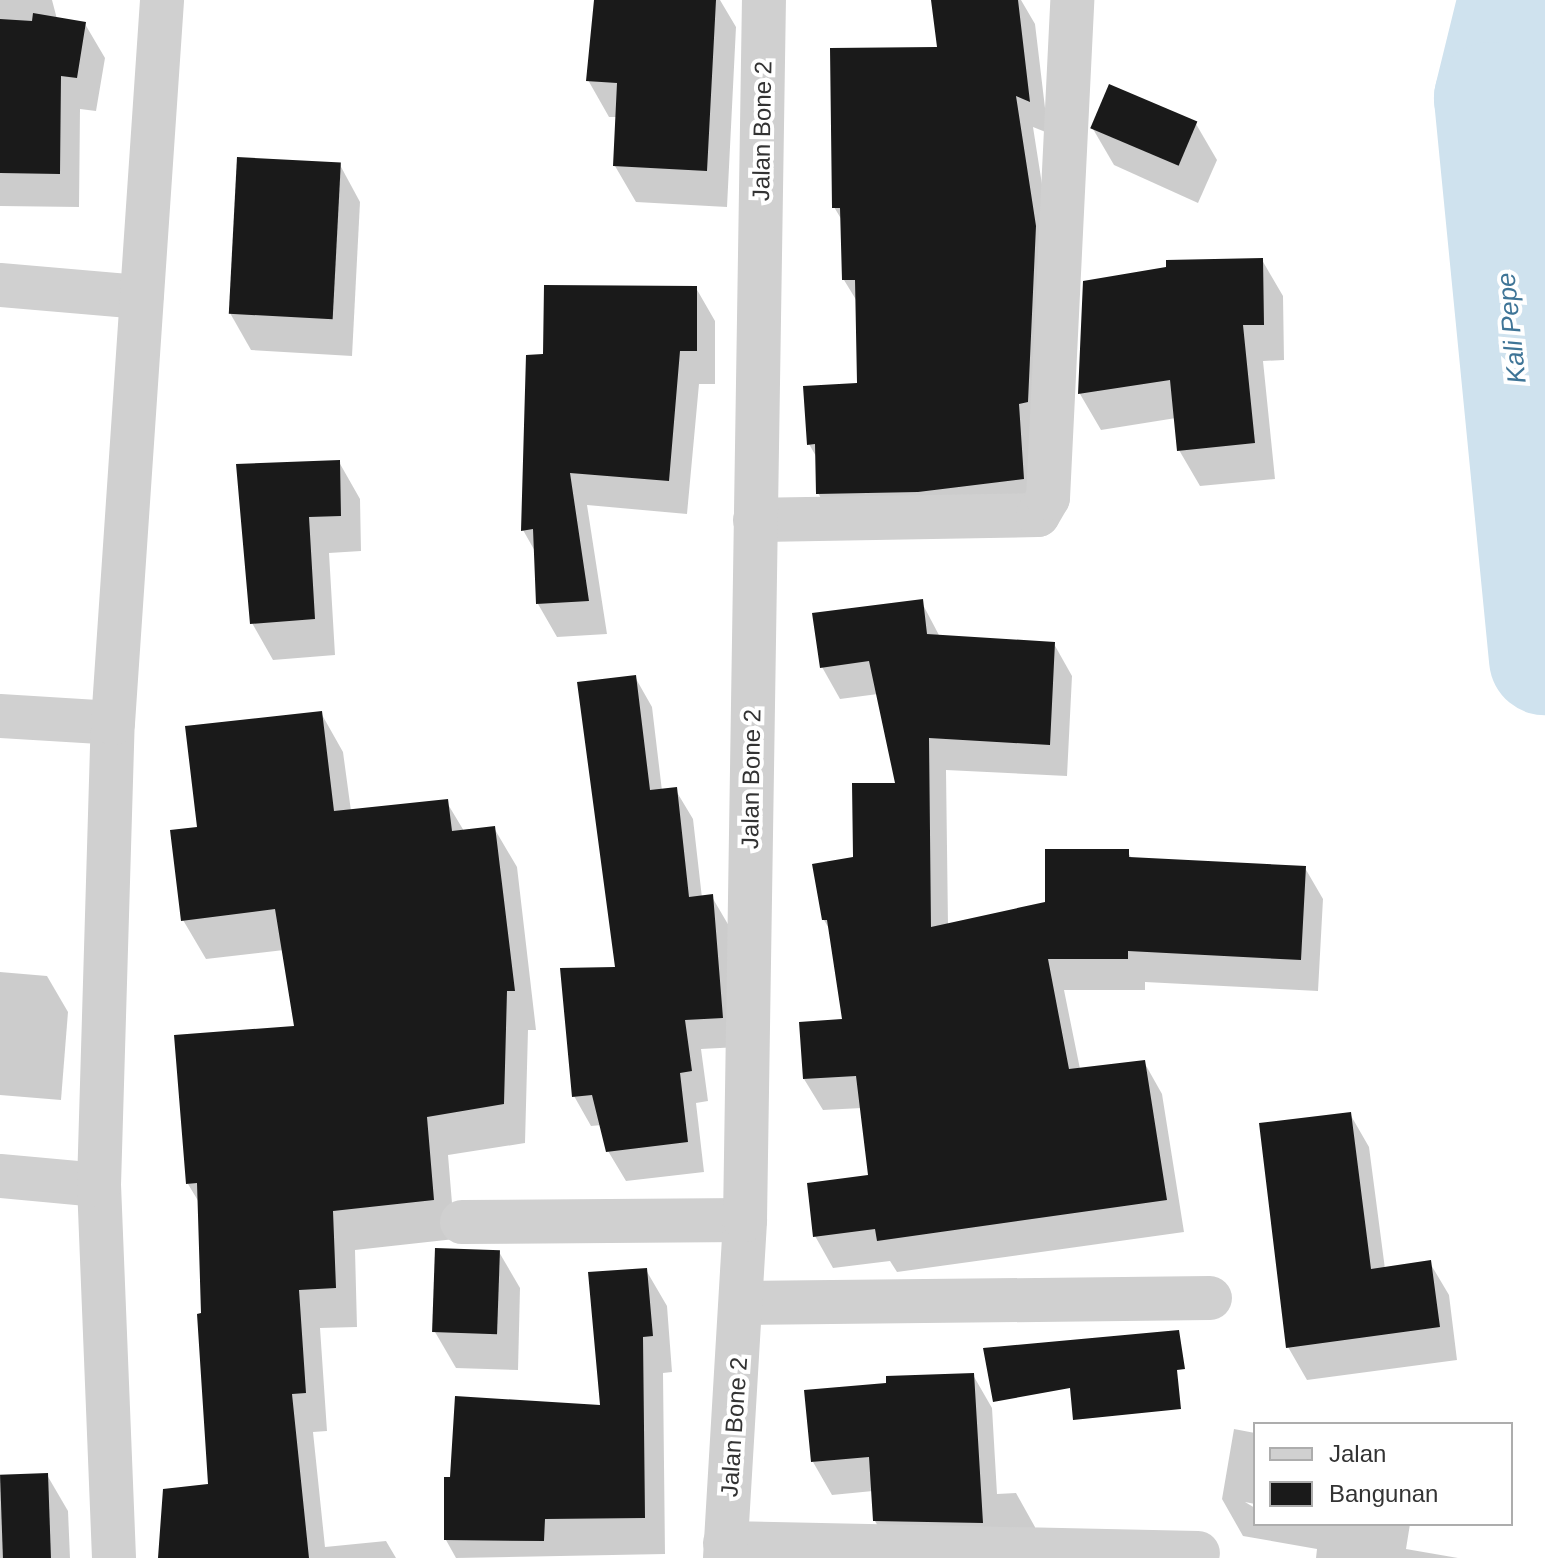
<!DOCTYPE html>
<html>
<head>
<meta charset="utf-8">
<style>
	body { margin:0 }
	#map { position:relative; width:1545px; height:1558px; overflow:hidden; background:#fff; font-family:Helvetica,sans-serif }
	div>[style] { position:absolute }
	.shadow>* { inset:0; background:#0003 }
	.river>* { height:112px; margin:-56px; padding:0 56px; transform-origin:56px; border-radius:56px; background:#cfe2ee }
	.building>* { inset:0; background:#1a1a1a; transform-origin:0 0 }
	.minor>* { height:44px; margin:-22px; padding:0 22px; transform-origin:22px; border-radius:22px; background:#d0d0d0 }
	span { translate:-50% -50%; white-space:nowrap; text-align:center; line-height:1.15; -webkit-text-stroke:8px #fff; paint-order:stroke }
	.street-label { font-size:24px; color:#333 }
	.water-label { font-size:26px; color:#3f7597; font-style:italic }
	.legend { position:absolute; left:1253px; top:1422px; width:260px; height:104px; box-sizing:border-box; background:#fff; border:2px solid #adadad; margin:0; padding:10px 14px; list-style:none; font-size:24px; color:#333 }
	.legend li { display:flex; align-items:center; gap:16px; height:40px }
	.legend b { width:40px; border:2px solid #adadad }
</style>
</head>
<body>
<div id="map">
	<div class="shadow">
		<div style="clip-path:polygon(0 0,52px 0,57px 19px,85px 24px,105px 58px,96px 111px,80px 109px,79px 207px,0 206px)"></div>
		<div style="clip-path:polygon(596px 0,720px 0,736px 27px,727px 207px,636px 202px,615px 166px,617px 117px,609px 117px,588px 80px)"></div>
		<div style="clip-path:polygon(941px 0,1021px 0,1035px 24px,1048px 133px,1033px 127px,1054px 261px,1042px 511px,837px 526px,818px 493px,817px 458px,809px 444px,859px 384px,858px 303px,844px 280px,843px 222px,834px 207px,939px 49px)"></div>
		<div style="clip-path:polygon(1196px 124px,1217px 160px,1198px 203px,1114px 165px,1093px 129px)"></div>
		<div style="clip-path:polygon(340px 165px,360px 202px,352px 356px,251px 350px,230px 313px)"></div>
		<div style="clip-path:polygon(1262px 260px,1283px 296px,1284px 360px,1263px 361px,1275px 479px,1200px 486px,1179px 450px,1176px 418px,1101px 430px,1080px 394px,1085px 283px)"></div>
		<div style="clip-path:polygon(696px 288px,715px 321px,715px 384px,699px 384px,687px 514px,587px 505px,607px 634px,557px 637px,538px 604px,536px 553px,523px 530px,545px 356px)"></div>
		<div style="clip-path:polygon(339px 462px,360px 499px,361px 551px,329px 553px,335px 655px,273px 660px,252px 623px,238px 466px)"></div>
		<div style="clip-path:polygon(921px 601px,940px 637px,1054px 644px,1072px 676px,1067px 776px,946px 770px,948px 925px,1047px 904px,1127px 851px,1132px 859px,1305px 868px,1323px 899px,1318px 991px,1145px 982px,1145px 990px,1064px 990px,1080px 1069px,1144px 1062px,1162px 1094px,1184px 1232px,897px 1272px,890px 1261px,833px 1268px,815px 1236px,871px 1177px,862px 1108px,823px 1110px,804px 1079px,844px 1021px,831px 932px,824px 920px,897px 785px,878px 694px,840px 699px,822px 667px)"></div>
		<div style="clip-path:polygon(635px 677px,652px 707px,662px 791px,675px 789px,693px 819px,702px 898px,712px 897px,729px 926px,739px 1047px,701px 1049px,708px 1101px,696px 1103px,704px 1172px,626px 1181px,608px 1151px,602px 1125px,591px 1126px,574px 1096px,617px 969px)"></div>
		<div style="clip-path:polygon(321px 713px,343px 752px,351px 811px,446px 801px,464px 831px,494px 828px,517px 867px,536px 1030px,528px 1030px,525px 1143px,448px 1155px,455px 1239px,355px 1250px,357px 1327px,320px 1328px,327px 1431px,313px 1432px,325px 1547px,386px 1541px,396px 1558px,160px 1558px,210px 1486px,200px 1204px,188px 1184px,296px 1028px,284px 950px,206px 959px,183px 920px,200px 829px)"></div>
		<div style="clip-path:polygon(0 972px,47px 976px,68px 1012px,61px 1100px,0 1095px)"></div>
		<div style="clip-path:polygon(1350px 1114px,1369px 1147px,1385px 1269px,1430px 1263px,1449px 1295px,1457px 1360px,1307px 1380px,1288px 1347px)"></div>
		<div style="clip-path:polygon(499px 1252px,520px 1288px,518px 1370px,456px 1368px,435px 1332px)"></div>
		<div style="clip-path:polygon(646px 1270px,667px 1306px,672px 1372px,663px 1373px,665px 1554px,456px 1558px,446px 1540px,452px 1479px,602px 1407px)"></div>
		<div style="clip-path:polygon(973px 1375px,992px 1408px,997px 1494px,1016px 1493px,1035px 1527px,1036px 1557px,894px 1554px,875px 1521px,873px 1491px,832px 1495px,813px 1462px)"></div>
		<div style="clip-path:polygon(1234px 1429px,1255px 1433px,1255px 1504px,1245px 1502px,1255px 1508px,1255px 1524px,1410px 1524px,1406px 1549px,1458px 1558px,1316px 1558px,1317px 1549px,1243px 1536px,1222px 1499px)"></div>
		<div style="clip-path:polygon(47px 1475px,68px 1511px,70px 1558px,0 1558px,0 1477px)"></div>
	</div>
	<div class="river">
		<div style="left:1514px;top:0;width:101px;rotate:103.8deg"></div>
		<div style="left:1490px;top:98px;width:564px;rotate:84.4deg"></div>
	</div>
	<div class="building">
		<div style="clip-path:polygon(594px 0,716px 0,707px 171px,613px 166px,617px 83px,586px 81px)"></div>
		<div style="clip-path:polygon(931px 0,1018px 0,1030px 102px,1016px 96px,1036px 226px,1028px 402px,1019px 404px,1024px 479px,918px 492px,816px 494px,815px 444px,807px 445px,803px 386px,857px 383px,855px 280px,842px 280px,840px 208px,832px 208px,830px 48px,937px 47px)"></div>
		<div style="clip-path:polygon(33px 13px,86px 22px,77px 78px,61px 76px,60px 174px,0 173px,0 19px,32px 21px)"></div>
		<div style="left:1109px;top:84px;width:96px;height:48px;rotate:23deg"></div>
		<div style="left:237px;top:157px;width:104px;height:157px;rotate:3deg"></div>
		<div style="clip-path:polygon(1263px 258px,1264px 325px,1243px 325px,1255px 443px,1177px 451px,1170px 380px,1078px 394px,1083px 281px,1166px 267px,1166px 260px)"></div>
		<div style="clip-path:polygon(544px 285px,697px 286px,697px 351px,680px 351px,669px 481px,570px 473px,589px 601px,536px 604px,533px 529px,521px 531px,526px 355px,543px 354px)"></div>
		<div style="clip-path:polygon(340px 460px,341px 516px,309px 517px,315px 619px,250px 624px,236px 464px)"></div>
		<div style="clip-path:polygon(923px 599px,927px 634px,1055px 642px,1050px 745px,929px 738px,931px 927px,1045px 902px,1045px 849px,1129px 849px,1129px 857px,1306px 866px,1301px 960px,1128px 951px,1128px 959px,1048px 959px,1069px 1069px,1145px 1060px,1167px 1200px,877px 1241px,875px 1229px,813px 1237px,807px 1183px,868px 1175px,856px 1076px,803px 1079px,799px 1022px,842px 1019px,827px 920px,822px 920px,812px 864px,853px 857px,852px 783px,895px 783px,869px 661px,820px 668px,812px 613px)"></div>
		<div style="clip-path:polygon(636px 675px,650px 790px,677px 787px,689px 897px,713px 894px,723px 1018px,685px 1020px,692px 1071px,680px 1073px,688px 1142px,606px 1152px,592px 1095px,572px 1097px,560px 968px,615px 967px,577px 682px)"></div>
		<div style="clip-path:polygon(322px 711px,334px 811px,448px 799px,452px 831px,495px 826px,515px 991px,507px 991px,504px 1104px,427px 1117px,434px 1200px,333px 1211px,336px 1288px,299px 1290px,306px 1393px,292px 1394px,309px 1558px,158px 1558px,163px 1489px,208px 1484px,197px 1314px,201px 1313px,197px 1183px,186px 1184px,174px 1035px,294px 1026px,275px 909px,181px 921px,170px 830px,197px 827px,185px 726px)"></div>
		<div style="clip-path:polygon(1351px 1112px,1371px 1269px,1431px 1260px,1440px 1327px,1286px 1348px,1259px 1123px)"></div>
		<div style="left:435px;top:1248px;width:65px;height:84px;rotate:2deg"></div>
		<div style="clip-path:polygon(647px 1268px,653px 1336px,643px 1337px,645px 1518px,545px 1519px,544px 1541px,444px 1540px,444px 1477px,450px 1477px,455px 1396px,600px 1405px,588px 1272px)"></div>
		<div style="clip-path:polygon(1179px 1330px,1185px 1369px,1177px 1370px,1181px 1409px,1073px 1420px,1070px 1388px,993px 1402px,983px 1348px)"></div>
		<div style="clip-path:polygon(974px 1373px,983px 1523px,873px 1521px,869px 1457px,811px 1462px,804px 1390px,886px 1383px,886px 1376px)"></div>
		<div style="left:48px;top:1473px;width:85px;height:48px;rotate:88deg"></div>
	</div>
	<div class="minor">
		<div style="left:0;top:285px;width:142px;rotate:4.9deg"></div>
		<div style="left:755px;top:520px;width:283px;rotate:-1deg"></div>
		<div style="left:1038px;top:515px;width:20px;rotate:-60deg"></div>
		<div style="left:1048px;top:498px;width:499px;rotate:-87.2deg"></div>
		<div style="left:0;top:716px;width:113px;rotate:3.5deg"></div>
		<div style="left:0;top:1176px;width:99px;rotate:5.2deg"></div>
		<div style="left:462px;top:1222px;width:283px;rotate:-0.4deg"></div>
		<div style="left:743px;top:1303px;width:467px;rotate:-0.6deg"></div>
		<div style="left:725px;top:1543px;width:473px;rotate:1.2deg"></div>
		<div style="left:114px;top:1558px;width:373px;rotate:-92.3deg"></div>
		<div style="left:99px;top:1185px;width:462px;rotate:-88.3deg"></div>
		<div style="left:113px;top:723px;width:725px;rotate:-86.12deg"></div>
		<div style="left:725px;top:1558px;width:339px;rotate:-86.6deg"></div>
		<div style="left:745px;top:1220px;width:1220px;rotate:-89.11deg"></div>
	</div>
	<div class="street-label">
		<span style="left:762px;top:131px;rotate:-89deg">Jalan Bone 2</span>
		<span style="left:751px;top:779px;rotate:-89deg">Jalan Bone 2</span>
		<span style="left:734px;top:1427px;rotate:-86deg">Jalan Bone 2</span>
	</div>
	<div class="water-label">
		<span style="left:1512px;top:328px;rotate:-96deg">Kali Pepe</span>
	</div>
	<ul class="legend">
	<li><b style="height:10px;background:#d0d0d0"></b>Jalan</li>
	<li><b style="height:22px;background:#1a1a1a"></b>Bangunan</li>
	</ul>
</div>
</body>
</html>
